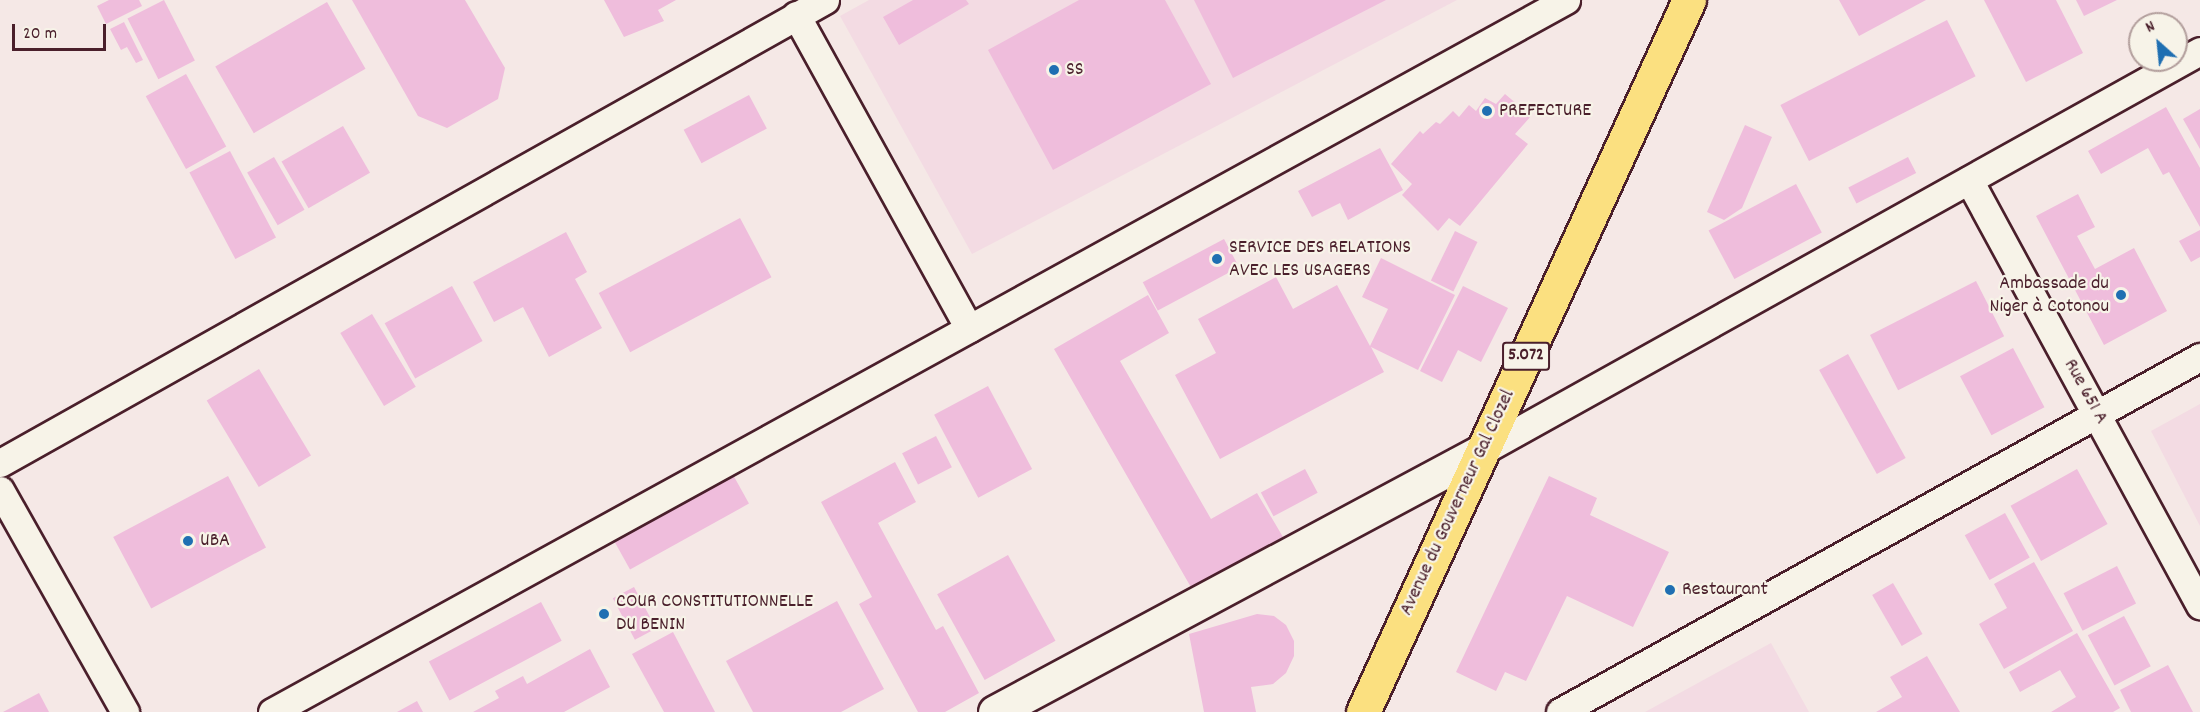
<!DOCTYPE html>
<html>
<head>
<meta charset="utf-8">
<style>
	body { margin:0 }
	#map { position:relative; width:2200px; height:712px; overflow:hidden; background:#f5e8e6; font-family:Dekko,sans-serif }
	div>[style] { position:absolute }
	.built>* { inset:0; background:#f3dbe3 }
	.building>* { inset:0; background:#efbddc; transform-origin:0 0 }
	.roads { filter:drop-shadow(2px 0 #4a1f2b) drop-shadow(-2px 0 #4a1f2b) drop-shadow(0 2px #4a1f2b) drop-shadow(0 -2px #4a1f2b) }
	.street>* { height:27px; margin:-13.5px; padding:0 13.5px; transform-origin:13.5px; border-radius:13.5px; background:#f7f3e8 }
	.secondary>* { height:33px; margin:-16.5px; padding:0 16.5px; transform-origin:16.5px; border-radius:16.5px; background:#f7f3e8 }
	.primary>* { height:33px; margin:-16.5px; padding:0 16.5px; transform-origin:16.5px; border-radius:16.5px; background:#fbe080 }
	.dots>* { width:16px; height:16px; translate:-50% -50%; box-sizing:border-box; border:3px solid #f7f3e8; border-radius:50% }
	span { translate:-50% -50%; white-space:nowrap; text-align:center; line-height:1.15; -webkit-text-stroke:4.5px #f7f3e8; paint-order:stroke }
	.shield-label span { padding:2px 4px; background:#f7f3e8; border:2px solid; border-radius:4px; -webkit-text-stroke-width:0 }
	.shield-label { font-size:18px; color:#4a1f2b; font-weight:700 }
	.poi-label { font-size:20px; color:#4a1f2b }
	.left { translate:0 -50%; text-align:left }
	.right { translate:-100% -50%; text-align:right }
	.street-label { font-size:20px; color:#4a1f2b }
	.north { position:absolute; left:2128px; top:12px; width:60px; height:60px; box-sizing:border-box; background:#f7f3e8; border:2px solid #b29e9c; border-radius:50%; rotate:333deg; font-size:16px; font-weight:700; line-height:24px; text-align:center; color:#4a1f2b }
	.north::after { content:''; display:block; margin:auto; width:21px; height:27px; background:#1f6fb2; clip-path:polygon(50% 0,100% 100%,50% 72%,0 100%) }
	.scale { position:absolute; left:12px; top:24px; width:94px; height:27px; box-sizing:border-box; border:3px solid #4a1f2b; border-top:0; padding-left:8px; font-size:18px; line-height:21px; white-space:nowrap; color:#4a1f2b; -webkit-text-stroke:4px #f7f3e8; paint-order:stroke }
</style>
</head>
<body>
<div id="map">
	<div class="built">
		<div style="clip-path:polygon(869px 0,1457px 0,972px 254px,840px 16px)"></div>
		<div style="clip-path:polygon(2200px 404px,2200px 526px,2151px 431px)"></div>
		<div style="clip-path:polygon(1771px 643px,1809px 712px,1645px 712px)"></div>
	</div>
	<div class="building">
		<div style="clip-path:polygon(109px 0,139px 0,142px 6px,106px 24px,97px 6px)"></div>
		<div style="left:164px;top:0;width:68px;height:41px;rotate:63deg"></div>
		<div style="clip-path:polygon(352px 0,465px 0,505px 68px,498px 99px,447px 128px,418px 116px)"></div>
		<div style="clip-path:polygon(604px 0,676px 0,658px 10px,664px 21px,624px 37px)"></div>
		<div style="clip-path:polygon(913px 0,966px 0,969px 4px,899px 45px,883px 17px)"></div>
		<div style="clip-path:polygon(1079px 0,1165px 0,1211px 84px,1053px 170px,988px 50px)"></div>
		<div style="clip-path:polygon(1194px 0,1386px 0,1233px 78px)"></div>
		<div style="clip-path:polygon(1839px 0,1926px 0,1859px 36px)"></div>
		<div style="clip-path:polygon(1984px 0,2056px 0,2083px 53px,2026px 82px)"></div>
		<div style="clip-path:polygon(2076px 0,2117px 0,2084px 16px)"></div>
		<div style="left:327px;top:2px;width:77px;height:129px;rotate:60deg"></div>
		<div style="left:1947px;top:20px;width:63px;height:187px;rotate:63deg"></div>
		<div style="clip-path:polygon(124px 22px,143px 60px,136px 63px,127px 47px,121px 50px,110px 29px)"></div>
		<div style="left:186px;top:74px;width:83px;height:46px;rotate:61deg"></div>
		<div style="clip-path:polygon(1505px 94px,1531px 116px,1515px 134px,1528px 144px,1460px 226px,1449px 218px,1438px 231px,1402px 195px,1412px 184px,1391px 164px,1420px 131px,1423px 134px,1436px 122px,1440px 124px,1453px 111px,1459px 117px,1469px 105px,1476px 111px,1485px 98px,1496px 104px)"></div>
		<div style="left:749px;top:95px;width:38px;height:74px;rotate:62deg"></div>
		<div style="clip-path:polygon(2166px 107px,2200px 168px,2200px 227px,2169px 172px,2163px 175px,2148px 148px,2101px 174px,2088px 151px)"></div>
		<div style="clip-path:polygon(2200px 109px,2200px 149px,2183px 119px)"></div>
		<div style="clip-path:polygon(1745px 125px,1772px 137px,1742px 208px,1724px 220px,1707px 212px)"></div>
		<div style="left:343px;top:126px;width:54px;height:71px;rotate:60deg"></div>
		<div style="clip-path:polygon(1380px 148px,1403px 190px,1348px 220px,1340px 203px,1312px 217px,1298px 191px)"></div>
		<div style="left:230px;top:151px;width:98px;height:46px;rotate:62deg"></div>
		<div style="left:274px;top:157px;width:61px;height:31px;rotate:60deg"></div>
		<div style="left:1908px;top:157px;width:18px;height:67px;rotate:63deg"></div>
		<div style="left:1796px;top:184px;width:55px;height:99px;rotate:62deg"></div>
		<div style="clip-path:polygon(2078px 194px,2095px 227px,2077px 236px,2095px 269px,2134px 248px,2167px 311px,2104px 345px,2036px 216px)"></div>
		<div style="left:740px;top:218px;width:67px;height:160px;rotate:62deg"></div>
		<div style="clip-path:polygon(2200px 230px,2200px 257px,2191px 262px,2179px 241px)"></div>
		<div style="left:1455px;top:231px;width:25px;height:55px;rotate:26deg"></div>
		<div style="clip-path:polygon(566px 232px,587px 272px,575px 279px,602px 328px,549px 357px,523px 307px,494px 322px,473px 282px)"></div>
		<div style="left:1224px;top:239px;width:32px;height:92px;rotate:62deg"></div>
		<div style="clip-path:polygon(1381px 258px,1455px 295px,1418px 370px,1371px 347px,1384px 372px,1220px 459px,1175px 375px,1216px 353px,1198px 319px,1276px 277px,1293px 309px,1337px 285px,1370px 346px,1388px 309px,1362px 297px)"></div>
		<div style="left:1976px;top:281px;width:62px;height:119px;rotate:63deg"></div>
		<div style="left:452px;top:286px;width:63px;height:77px;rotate:61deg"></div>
		<div style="clip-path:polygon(1463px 286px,1508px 308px,1481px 362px,1458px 350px,1442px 382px,1420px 371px)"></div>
		<div style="clip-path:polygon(1148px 295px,1169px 333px,1120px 361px,1211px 519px,1257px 493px,1283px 537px,1192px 589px,1054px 349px)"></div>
		<div style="left:372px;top:314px;width:85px;height:37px;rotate:59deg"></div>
		<div style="left:2013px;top:348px;width:67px;height:60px;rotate:62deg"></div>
		<div style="left:1848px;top:354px;width:119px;height:33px;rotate:61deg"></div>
		<div style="left:259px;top:369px;width:101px;height:61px;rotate:59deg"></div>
		<div style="left:988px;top:386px;width:94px;height:61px;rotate:62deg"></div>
		<div style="left:936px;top:436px;width:35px;height:38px;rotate:63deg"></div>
		<div style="clip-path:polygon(895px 462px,916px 502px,878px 523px,936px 630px,943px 626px,979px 693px,945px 712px,918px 712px,859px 604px,872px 597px,821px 502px)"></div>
		<div style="left:1305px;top:469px;width:27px;height:50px;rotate:62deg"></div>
		<div style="left:2077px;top:469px;width:63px;height:76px;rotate:61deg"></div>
		<div style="left:732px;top:473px;width:35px;height:136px;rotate:61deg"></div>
		<div style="left:228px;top:476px;width:81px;height:130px;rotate:62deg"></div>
		<div style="clip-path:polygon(1549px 476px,1597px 498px,1590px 515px,1669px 552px,1633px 627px,1567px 596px,1526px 681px,1505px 672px,1496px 691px,1456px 672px)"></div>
		<div style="left:2005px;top:513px;width:51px;height:46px;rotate:61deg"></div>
		<div style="left:1008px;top:555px;width:98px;height:81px;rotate:61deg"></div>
		<div style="clip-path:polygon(2034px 562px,2073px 631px,2004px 669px,1979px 624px,2007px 608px,1994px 584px)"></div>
		<div style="left:2117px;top:566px;width:42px;height:60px;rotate:63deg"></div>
		<div style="left:1893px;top:583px;width:59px;height:24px;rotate:60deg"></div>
		<div style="left:634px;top:587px;width:47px;height:24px;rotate:62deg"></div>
		<div style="clip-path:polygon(837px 601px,884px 689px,841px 712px,753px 712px,726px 661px)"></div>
		<div style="left:541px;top:602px;width:44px;height:127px;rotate:62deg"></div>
		<div style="clip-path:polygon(1257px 614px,1274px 616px,1286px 625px,1294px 641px,1294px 656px,1286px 673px,1273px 684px,1251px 687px,1256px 712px,1204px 712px,1189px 634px)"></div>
		<div style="left:2124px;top:616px;width:57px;height:41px;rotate:62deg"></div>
		<div style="clip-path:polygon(673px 632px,715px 712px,664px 712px,632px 654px)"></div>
		<div style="clip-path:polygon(2077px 633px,2120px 708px,2113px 712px,2051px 712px,2076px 697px,2060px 670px,2020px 692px,2009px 672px)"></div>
		<div style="clip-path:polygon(590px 649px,610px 687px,564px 712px,473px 712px,499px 698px,495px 691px,523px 676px,527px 684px)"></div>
		<div style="clip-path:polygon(1927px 656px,1960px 712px,1876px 712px,1902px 697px,1890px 677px)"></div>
		<div style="clip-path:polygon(2168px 665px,2193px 712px,2131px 712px,2120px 690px)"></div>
		<div style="clip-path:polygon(39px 693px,49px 712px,3px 712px)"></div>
		<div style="clip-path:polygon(417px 701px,423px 712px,397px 712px)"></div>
	</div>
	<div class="roads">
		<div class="street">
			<div style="left:796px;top:15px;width:358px;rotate:61.1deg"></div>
			<div style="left:1969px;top:180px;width:484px;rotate:61.5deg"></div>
			<div style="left:1482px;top:451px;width:822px;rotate:-29.12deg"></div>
			<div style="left:0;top:463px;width:946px;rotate:-29.3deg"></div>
			<div style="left:0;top:490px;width:255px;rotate:60.6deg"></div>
			<div style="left:272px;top:712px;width:1477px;rotate:-28.82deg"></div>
			<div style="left:1560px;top:712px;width:732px;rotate:-29.02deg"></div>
		</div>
		<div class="secondary">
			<div style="left:995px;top:712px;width:553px;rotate:-28.19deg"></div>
		</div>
		<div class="primary">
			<div style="left:1363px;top:712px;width:783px;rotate:-65.4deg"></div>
		</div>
	</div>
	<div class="dots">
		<div style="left:1054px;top:70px;background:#1f6fb2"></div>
		<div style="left:1487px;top:111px;background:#1f6fb2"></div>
		<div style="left:1217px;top:259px;background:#1f6fb2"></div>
		<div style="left:2121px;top:295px;background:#1f6fb2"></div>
		<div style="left:188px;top:541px;background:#1f6fb2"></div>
		<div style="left:1670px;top:590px;background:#1f6fb2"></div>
		<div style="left:604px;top:614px;background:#1f6fb2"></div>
	</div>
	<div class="shield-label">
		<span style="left:1526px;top:356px">5.072</span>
	</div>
	<div class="poi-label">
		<span class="left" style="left:1066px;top:70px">SS</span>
		<span class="left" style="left:1499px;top:111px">PREFECTURE</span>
		<span class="left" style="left:1229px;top:260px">SERVICE DES RELATIONS<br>AVEC LES USAGERS</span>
		<span class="right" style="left:2109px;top:296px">Ambassade du<br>Niger à Cotonou</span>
		<span class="left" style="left:200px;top:541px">UBA</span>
		<span class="left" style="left:1682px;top:590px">Restaurant</span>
		<span class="left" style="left:616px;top:614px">COUR CONSTITUTIONNELLE<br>DU BENIN</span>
	</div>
	<div class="street-label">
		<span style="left:2085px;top:392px;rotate:61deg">Rue 651 A</span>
		<span style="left:1458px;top:503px;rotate:-65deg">Avenue du Gouverneur Gal Clozel</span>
	</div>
	<div class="north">N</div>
	<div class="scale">20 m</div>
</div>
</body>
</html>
